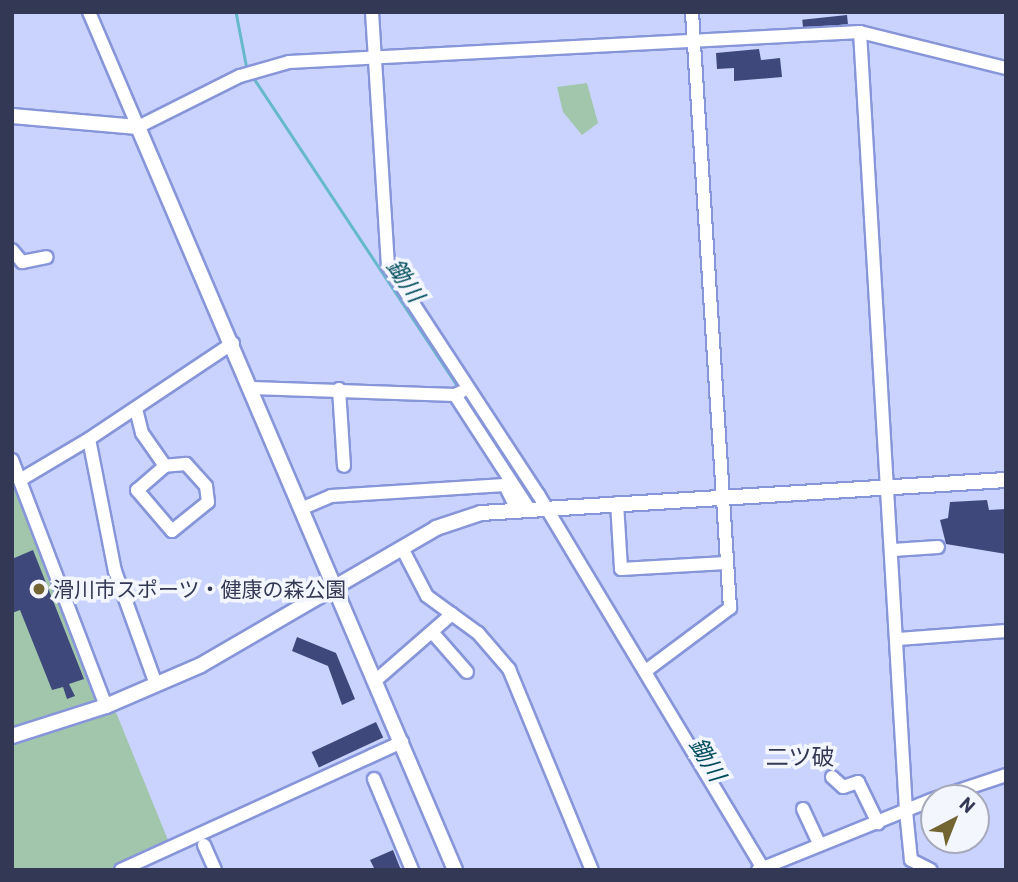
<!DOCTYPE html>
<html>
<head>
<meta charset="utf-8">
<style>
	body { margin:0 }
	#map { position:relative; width:1018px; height:882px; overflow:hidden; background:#c9d3fe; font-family:Barlow,"Noto Sans JP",sans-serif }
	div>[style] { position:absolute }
	.green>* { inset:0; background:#a1c6ac }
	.stream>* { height:2.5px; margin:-1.25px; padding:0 1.25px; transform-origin:1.25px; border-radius:1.25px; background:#66b8cb }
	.building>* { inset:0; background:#3f487b; transform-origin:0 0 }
	.roads { filter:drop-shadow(2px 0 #8795d9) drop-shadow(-2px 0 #8795d9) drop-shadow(0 2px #8795d9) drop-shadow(0 -2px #8795d9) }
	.minor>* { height:12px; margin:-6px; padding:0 6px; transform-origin:6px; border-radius:6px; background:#fff }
	.tertiary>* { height:14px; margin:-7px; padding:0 7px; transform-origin:7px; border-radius:7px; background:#fff }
	.dots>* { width:19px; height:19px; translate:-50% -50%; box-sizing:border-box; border:4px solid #f4f6fd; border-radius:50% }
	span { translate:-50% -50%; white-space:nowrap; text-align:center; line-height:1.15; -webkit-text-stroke:7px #f4f6fd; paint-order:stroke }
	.poi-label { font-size:21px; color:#333955 }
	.left { translate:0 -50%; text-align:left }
	.water-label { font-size:23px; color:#004e5c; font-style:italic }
	.neighbourhood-label { font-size:23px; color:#333955 }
	.frame { position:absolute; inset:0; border:14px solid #333955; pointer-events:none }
	.north { position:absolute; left:920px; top:784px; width:70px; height:70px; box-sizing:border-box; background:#f4f6fd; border:2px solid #a7aaba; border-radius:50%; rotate:42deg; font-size:19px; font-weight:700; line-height:28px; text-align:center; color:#333955 }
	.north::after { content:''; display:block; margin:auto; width:24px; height:32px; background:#736532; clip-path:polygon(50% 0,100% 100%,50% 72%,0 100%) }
</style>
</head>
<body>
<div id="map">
	<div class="green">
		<div style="clip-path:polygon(587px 83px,598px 123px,582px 135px,563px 112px,557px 87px)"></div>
		<div style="clip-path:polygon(12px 457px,170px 845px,118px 870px,12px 870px)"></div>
	</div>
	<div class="stream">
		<div style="left:236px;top:12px;width:53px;rotate:79.1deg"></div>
		<div style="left:255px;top:80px;width:369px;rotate:56.5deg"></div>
		<div style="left:463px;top:394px;width:122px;rotate:56.7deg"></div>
		<div style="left:547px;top:522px;width:151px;rotate:58.8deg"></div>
		<div style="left:738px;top:839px;width:33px;rotate:59deg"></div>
	</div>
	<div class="building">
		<div style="left:847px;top:15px;width:9px;height:45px;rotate:84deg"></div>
		<div style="clip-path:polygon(759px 49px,761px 60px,780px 58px,782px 77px,734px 81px,734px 68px,717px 69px,716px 53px)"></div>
		<div style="clip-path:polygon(987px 500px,989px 510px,1006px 509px,1006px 554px,946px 544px,940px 520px,948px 518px,950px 502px)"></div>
		<div style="clip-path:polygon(33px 550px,84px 679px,69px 684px,75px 696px,67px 699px,63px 687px,52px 690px,20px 610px,12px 613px,12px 559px)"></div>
		<div style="clip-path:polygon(297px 637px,336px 653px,355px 699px,342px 705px,328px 666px,292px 651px)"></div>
		<div style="left:376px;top:722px;width:17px;height:71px;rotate:65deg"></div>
		<div style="clip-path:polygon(393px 850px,401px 870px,375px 870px,370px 860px)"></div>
	</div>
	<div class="roads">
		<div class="minor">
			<div style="left:89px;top:12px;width:125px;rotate:66.9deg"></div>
			<div style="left:138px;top:127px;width:114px;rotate:-26.6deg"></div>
			<div style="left:240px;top:76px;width:51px;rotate:-15.9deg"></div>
			<div style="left:289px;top:62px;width:572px;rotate:-3.01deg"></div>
			<div style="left:860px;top:32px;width:150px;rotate:13.9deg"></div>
			<div style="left:372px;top:12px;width:254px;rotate:86.4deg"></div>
			<div style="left:388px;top:265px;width:274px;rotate:56.8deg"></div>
			<div style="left:538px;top:494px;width:439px;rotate:59deg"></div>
			<div style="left:860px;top:32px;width:780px;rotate:86.62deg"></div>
			<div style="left:906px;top:811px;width:49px;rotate:84.2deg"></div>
			<div style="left:911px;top:860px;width:22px;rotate:27deg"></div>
			<div style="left:12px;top:250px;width:16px;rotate:50deg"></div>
			<div style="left:22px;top:262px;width:25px;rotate:-11deg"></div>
			<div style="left:252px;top:388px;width:203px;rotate:2deg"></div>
			<div style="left:339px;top:389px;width:77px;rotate:86.3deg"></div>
			<div style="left:461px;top:392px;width:7px;rotate:153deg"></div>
			<div style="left:455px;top:395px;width:136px;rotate:57deg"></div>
			<div style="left:136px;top:409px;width:25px;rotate:76deg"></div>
			<div style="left:142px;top:433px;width:40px;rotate:55.1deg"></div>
			<div style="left:165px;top:466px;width:37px;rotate:139deg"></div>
			<div style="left:137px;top:490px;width:54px;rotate:49.5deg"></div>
			<div style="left:172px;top:531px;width:46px;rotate:-38.9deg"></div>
			<div style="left:208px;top:502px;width:16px;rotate:-97deg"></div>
			<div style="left:206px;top:486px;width:30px;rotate:-132deg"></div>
			<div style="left:186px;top:464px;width:21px;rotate:175deg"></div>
			<div style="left:89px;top:439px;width:173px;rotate:-33.7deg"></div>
			<div style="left:12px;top:460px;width:263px;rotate:69.1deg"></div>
			<div style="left:20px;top:480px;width:80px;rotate:-30.7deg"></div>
			<div style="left:89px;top:439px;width:135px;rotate:78.9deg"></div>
			<div style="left:115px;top:571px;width:120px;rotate:70.1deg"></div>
			<div style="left:617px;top:503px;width:66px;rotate:86.5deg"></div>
			<div style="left:621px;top:569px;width:105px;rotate:-3.3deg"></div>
			<div style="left:303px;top:508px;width:30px;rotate:-23deg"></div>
			<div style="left:331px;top:496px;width:174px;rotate:-3.6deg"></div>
			<div style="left:505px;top:485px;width:28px;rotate:64deg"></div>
			<div style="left:402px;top:548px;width:54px;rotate:62.5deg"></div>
			<div style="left:427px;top:596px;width:63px;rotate:36deg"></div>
			<div style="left:478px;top:633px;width:48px;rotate:49.3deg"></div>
			<div style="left:509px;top:669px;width:217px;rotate:67.6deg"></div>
			<div style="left:893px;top:550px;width:45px;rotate:-3.8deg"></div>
			<div style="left:432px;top:632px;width:53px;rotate:48.8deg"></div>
			<div style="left:898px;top:639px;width:108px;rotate:-4.2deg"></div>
			<div style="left:647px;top:670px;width:104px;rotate:-36.8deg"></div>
			<div style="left:730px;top:608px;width:597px;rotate:-93.65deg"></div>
			<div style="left:375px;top:681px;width:102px;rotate:-41deg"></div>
			<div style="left:832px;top:777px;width:15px;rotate:42deg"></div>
			<div style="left:843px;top:787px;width:16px;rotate:-18deg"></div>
			<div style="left:858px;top:782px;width:46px;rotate:64deg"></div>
			<div style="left:374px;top:779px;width:99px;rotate:67.3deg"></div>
			<div style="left:937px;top:798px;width:73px;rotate:-18.4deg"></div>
			<div style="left:803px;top:809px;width:38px;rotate:65deg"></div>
			<div style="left:204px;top:845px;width:27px;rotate:66deg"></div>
			<div style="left:121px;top:870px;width:309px;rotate:-24.5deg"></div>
			<div style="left:758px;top:870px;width:190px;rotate:-22deg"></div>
		</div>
		<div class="tertiary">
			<div style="left:12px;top:116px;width:126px;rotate:5deg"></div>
			<div style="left:138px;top:127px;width:808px;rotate:66.89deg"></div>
			<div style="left:12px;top:736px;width:99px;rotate:-17.7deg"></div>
			<div style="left:106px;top:706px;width:103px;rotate:-23.3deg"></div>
			<div style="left:201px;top:665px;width:272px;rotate:-30.2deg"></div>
			<div style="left:436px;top:528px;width:47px;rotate:-18.4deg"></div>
			<div style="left:481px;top:513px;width:526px;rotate:-3.6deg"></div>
		</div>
	</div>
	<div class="dots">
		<div style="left:39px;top:589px;background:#736532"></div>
	</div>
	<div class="poi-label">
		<span class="left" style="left:53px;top:589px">滑川市スポーツ・健康の森公園</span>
	</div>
	<div class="water-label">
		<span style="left:406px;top:280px;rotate:56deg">鋤川</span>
		<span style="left:708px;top:759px;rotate:59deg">鋤川</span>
	</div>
	<div class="neighbourhood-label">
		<span style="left:800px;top:756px">二ツ破</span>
	</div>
	<div class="frame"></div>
	<div class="north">N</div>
</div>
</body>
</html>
